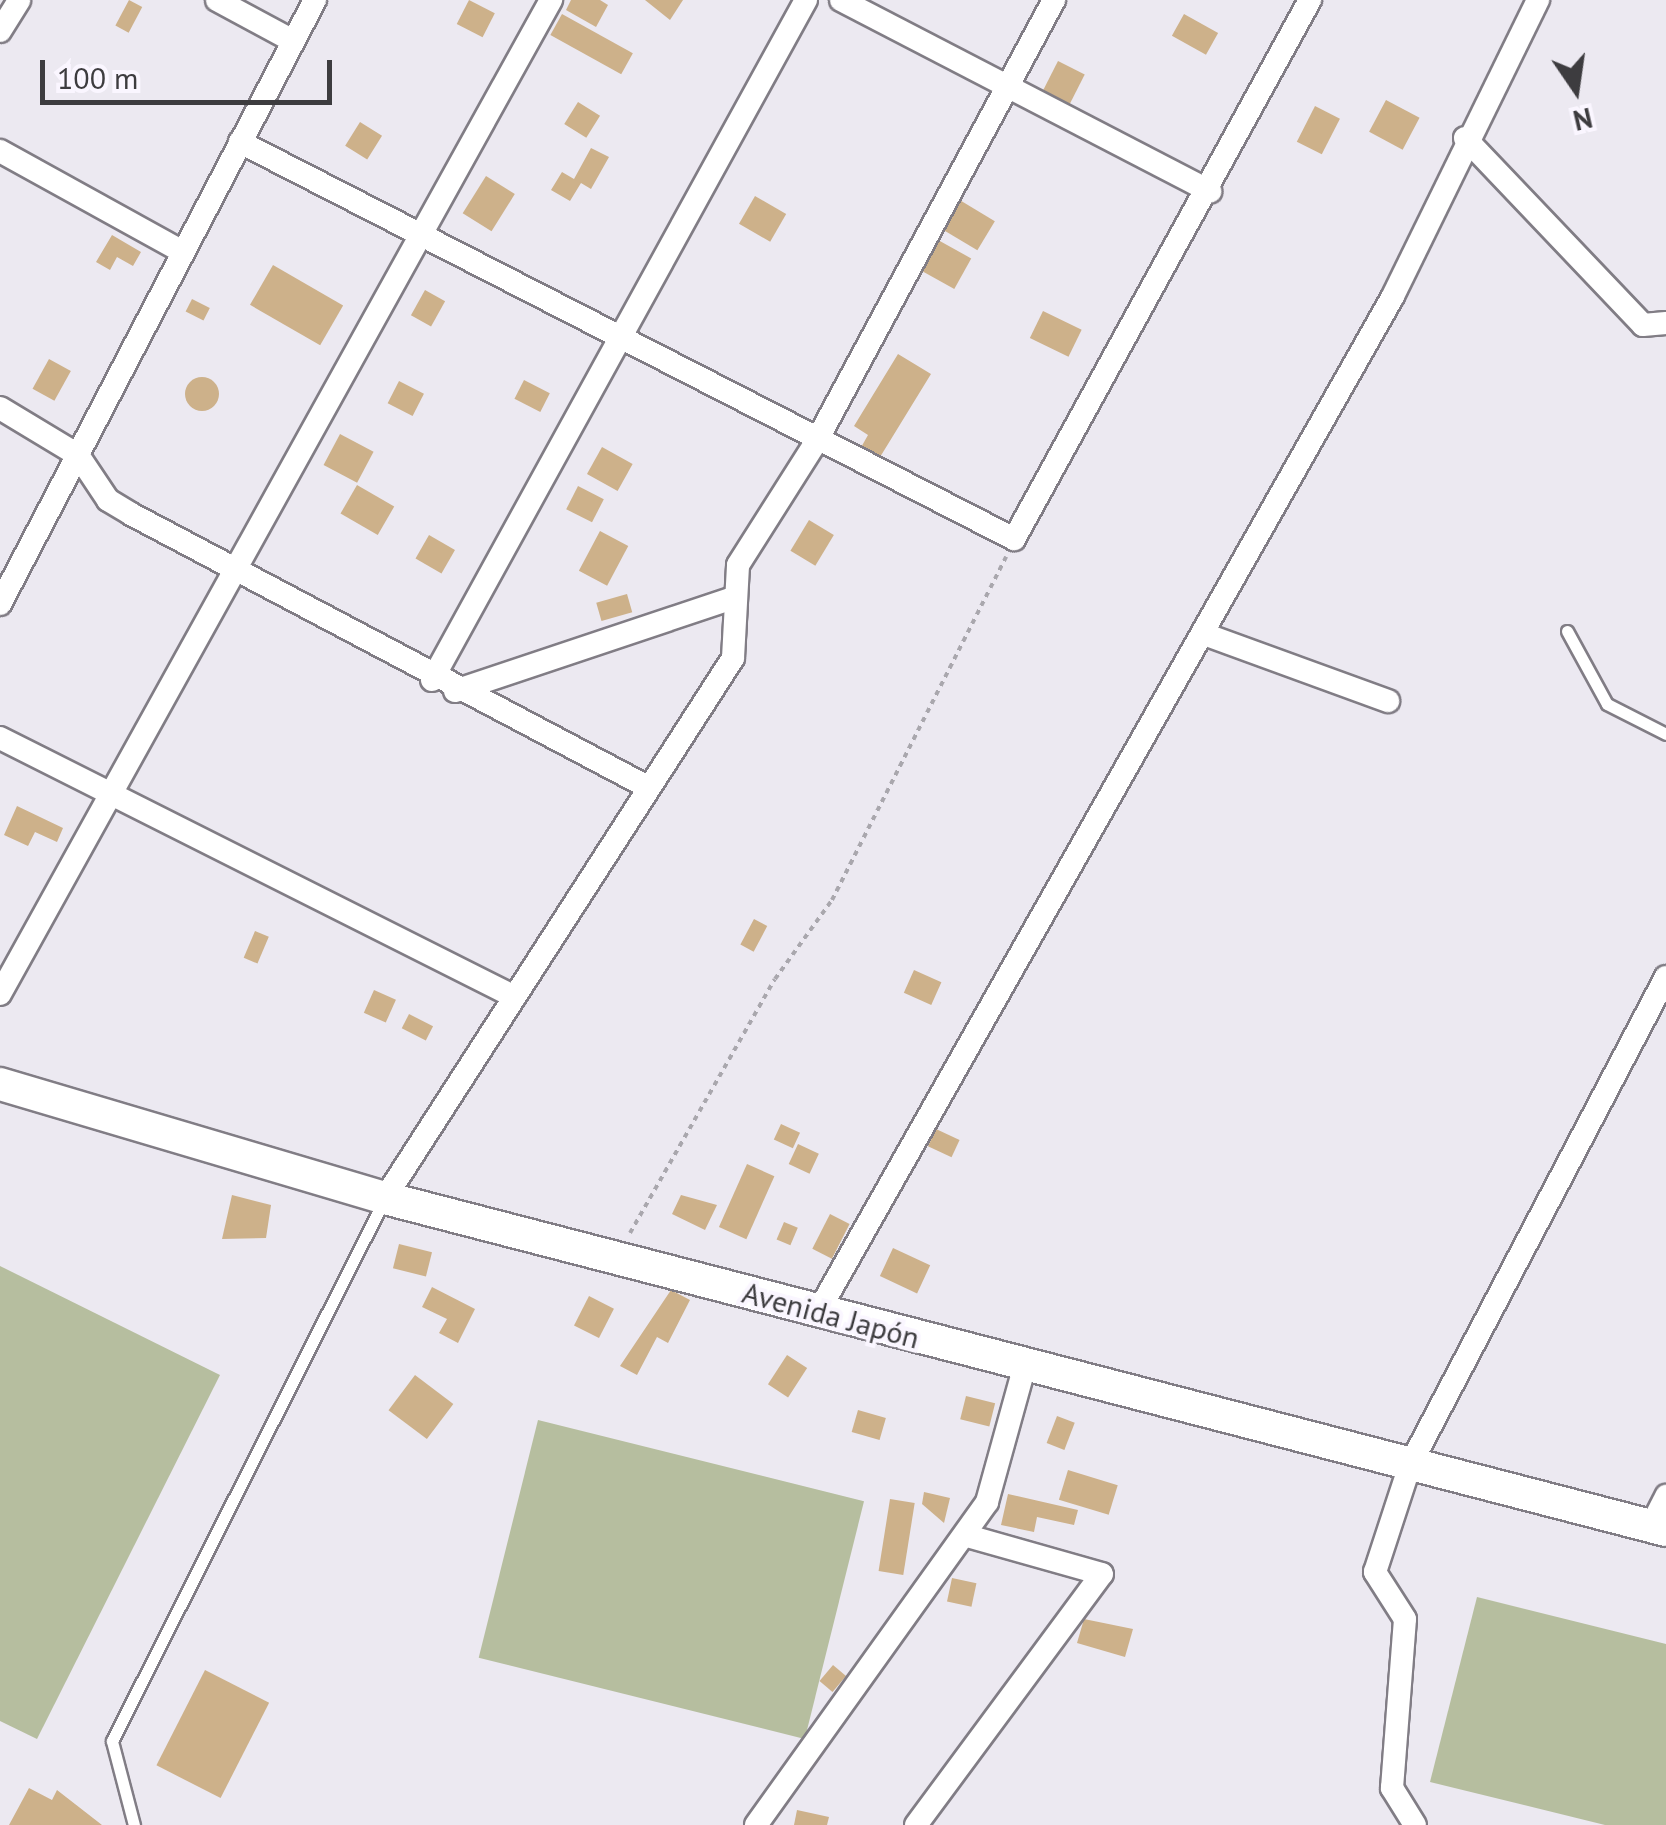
<!DOCTYPE html>
<html>
<head>
<meta charset="utf-8">
<style>
	body { margin:0 }
	#map { position:relative; width:1666px; height:1825px; overflow:hidden; background:#ece9f1; font-family:"PT Sans",sans-serif }
	div>[style] { position:absolute }
	.green>* { inset:0; background:#b6be9f; transform-origin:0 0 }
	.building>* { inset:0; background:#cdb18a; transform-origin:0 0 }
	.round { border-radius:50% }
	.path>* { height:4px; margin-top:-2px; transform-origin:0; background:repeating-linear-gradient(90deg,#a9a7ad 0 5px,transparent 0 10px) }
	.roads { filter:drop-shadow(2px 0 #817d85) drop-shadow(-2px 0 #817d85) drop-shadow(0 2px #817d85) drop-shadow(0 -2px #817d85) }
	.lane>* { height:11px; margin:-5.5px; padding:0 5.5px; transform-origin:5.5px; border-radius:5.5px; background:#fff }
	.street>* { height:22px; margin:-11px; padding:0 11px; transform-origin:11px; border-radius:11px; background:#fff }
	.secondary>* { height:32px; margin:-16px; padding:0 16px; transform-origin:16px; border-radius:16px; background:#fff }
	span { translate:-50% -50%; white-space:nowrap; text-align:center; line-height:1.15; -webkit-text-stroke:8px #faf6ff; paint-order:stroke }
	.street-label { font-size:30px; color:#3d3c3f }
	.north { position:absolute; left:1526px; top:40px; width:100px; height:100px; -webkit-text-stroke:8px #faf6ff; paint-order:stroke; rotate:167deg; font-size:28px; font-weight:700; line-height:40px; text-align:center; color:#3d3c3f }
	.north::after { content:''; display:block; margin:auto; width:35px; height:45px; background:#3d3c3f; clip-path:polygon(50% 0,100% 100%,50% 72%,0 100%) }
	.scale { position:absolute; left:40px; top:60px; width:292px; height:45px; box-sizing:border-box; border:5px solid #3d3c3f; border-top:0; padding-left:12px; font-size:30px; line-height:35px; white-space:nowrap; color:#3d3c3f; -webkit-text-stroke:8px #faf6ff; paint-order:stroke }
</style>
</head>
<body>
<div id="map">
	<div class="green">
		<div style="clip-path:polygon(0 1266px,220px 1375px,37px 1739px,0 1721px)"></div>
		<div style="left:538px;top:1420px;width:336px;height:245px;rotate:14deg"></div>
		<div style="clip-path:polygon(1477px 1597px,1666px 1644px,1666px 1825px,1605px 1825px,1430px 1782px)"></div>
	</div>
	<div class="building">
		<div style="left:129px;top:0;width:15px;height:29px;rotate:28deg"></div>
		<div style="left:469px;top:0;width:29px;height:27px;rotate:27deg"></div>
		<div style="clip-path:polygon(571px 0,600px 0,608px 5px,596px 27px,566px 10px)"></div>
		<div style="clip-path:polygon(645px 0,683px 0,670px 20px)"></div>
		<div style="left:562px;top:14px;width:81px;height:24px;rotate:29deg"></div>
		<div style="left:1184px;top:14px;width:39px;height:25px;rotate:29deg"></div>
		<div style="left:1058px;top:61px;width:30px;height:33px;rotate:27deg"></div>
		<div style="left:1386px;top:100px;width:38px;height:36px;rotate:28deg"></div>
		<div style="left:578px;top:102px;width:26px;height:26px;rotate:32deg"></div>
		<div style="left:1315px;top:106px;width:28px;height:40px;rotate:27deg"></div>
		<div style="left:360px;top:122px;width:26px;height:28px;rotate:32deg"></div>
		<div style="clip-path:polygon(591px 148px,609px 157px,591px 189px,581px 183px,570px 201px,551px 190px,562px 172px,574px 179px)"></div>
		<div style="left:486px;top:176px;width:34px;height:44px;rotate:32deg"></div>
		<div style="left:755px;top:196px;width:36px;height:32px;rotate:30deg"></div>
		<div style="left:958px;top:199px;width:43px;height:34px;rotate:31deg"></div>
		<div style="clip-path:polygon(112px 235px,141px 252px,133px 266px,117px 257px,110px 270px,96px 262px)"></div>
		<div style="left:938px;top:240px;width:38px;height:35px;rotate:29deg"></div>
		<div style="left:273px;top:265px;width:81px;height:46px;rotate:30deg"></div>
		<div style="left:425px;top:290px;width:23px;height:29px;rotate:29deg"></div>
		<div style="left:192px;top:299px;width:20px;height:14px;rotate:27deg"></div>
		<div style="left:1043px;top:311px;width:43px;height:30px;rotate:26deg"></div>
		<div style="clip-path:polygon(898px 354px,931px 374px,877px 462px,859px 451px,868px 435px,854px 426px)"></div>
		<div style="left:49px;top:359px;width:25px;height:34px;rotate:29deg"></div>
		<div class="round" style="left:185px;top:377px;width:34px;height:34px"></div>
		<div style="left:524px;top:380px;width:29px;height:21px;rotate:27deg"></div>
		<div style="left:399px;top:381px;width:28px;height:25px;rotate:27deg"></div>
		<div style="left:340px;top:434px;width:38px;height:35px;rotate:28deg"></div>
		<div style="left:602px;top:447px;width:35px;height:31px;rotate:29deg"></div>
		<div style="left:357px;top:485px;width:43px;height:33px;rotate:30deg"></div>
		<div style="left:578px;top:486px;width:29px;height:26px;rotate:27deg"></div>
		<div style="left:809px;top:520px;width:29px;height:36px;rotate:31deg"></div>
		<div style="left:600px;top:531px;width:32px;height:45px;rotate:28deg"></div>
		<div style="left:429px;top:535px;width:30px;height:27px;rotate:30deg"></div>
		<div style="left:627px;top:594px;width:19px;height:32px;rotate:74deg"></div>
		<div style="clip-path:polygon(17px 806px,63px 828px,57px 842px,35px 832px,28px 846px,4px 835px)"></div>
		<div style="left:754px;top:919px;width:15px;height:29px;rotate:28deg"></div>
		<div style="left:255px;top:931px;width:15px;height:29px;rotate:23deg"></div>
		<div style="left:914px;top:970px;width:30px;height:25px;rotate:24deg"></div>
		<div style="left:374px;top:990px;width:24px;height:25px;rotate:24deg"></div>
		<div style="left:409px;top:1014px;width:27px;height:16px;rotate:27deg"></div>
		<div style="left:781px;top:1124px;width:21px;height:17px;rotate:25deg"></div>
		<div style="left:936px;top:1129px;width:26px;height:19px;rotate:25deg"></div>
		<div style="left:798px;top:1144px;width:23px;height:22px;rotate:25deg"></div>
		<div style="left:747px;top:1164px;width:30px;height:69px;rotate:24deg"></div>
		<div style="clip-path:polygon(232px 1195px,271px 1205px,266px 1238px,222px 1239px)"></div>
		<div style="clip-path:polygon(681px 1195px,717px 1205px,705px 1230px,672px 1214px)"></div>
		<div style="left:830px;top:1214px;width:22px;height:39px;rotate:27deg"></div>
		<div style="left:784px;top:1222px;width:15px;height:19px;rotate:23deg"></div>
		<div style="left:399px;top:1244px;width:34px;height:25px;rotate:14deg"></div>
		<div style="left:893px;top:1248px;width:41px;height:31px;rotate:25deg"></div>
		<div style="clip-path:polygon(432px 1287px,475px 1309px,458px 1343px,439px 1333px,447px 1319px,422px 1307px)"></div>
		<div style="clip-path:polygon(671px 1290px,690px 1300px,668px 1343px,657px 1337px,637px 1375px,620px 1366px)"></div>
		<div style="left:589px;top:1296px;width:28px;height:33px;rotate:27deg"></div>
		<div style="left:787px;top:1355px;width:24px;height:35px;rotate:33deg"></div>
		<div style="left:415px;top:1375px;width:48px;height:44px;rotate:37deg"></div>
		<div style="left:966px;top:1396px;width:30px;height:24px;rotate:14deg"></div>
		<div style="left:858px;top:1410px;width:29px;height:23px;rotate:16deg"></div>
		<div style="left:1057px;top:1416px;width:19px;height:29px;rotate:21deg"></div>
		<div style="left:1068px;top:1470px;width:52px;height:31px;rotate:17deg"></div>
		<div style="clip-path:polygon(924px 1492px,950px 1498px,944px 1523px,922px 1504px)"></div>
		<div style="clip-path:polygon(1008px 1494px,1078px 1510px,1074px 1525px,1037px 1517px,1034px 1532px,1001px 1525px)"></div>
		<div style="left:890px;top:1499px;width:25px;height:73px;rotate:9deg"></div>
		<div style="left:952px;top:1578px;width:25px;height:24px;rotate:12deg"></div>
		<div style="clip-path:polygon(1084px 1619px,1133px 1629px,1125px 1657px,1077px 1643px)"></div>
		<div style="left:833px;top:1665px;width:17px;height:21px;rotate:40deg"></div>
		<div style="left:205px;top:1670px;width:72px;height:107px;rotate:27deg"></div>
		<div style="clip-path:polygon(29px 1788px,52px 1800px,57px 1790px,102px 1825px,9px 1825px)"></div>
		<div style="clip-path:polygon(797px 1810px,829px 1817px,827px 1825px,794px 1825px)"></div>
	</div>
	<div class="path">
		<div style="left:630px;top:1233px;width:292px;rotate:-60.3deg"></div>
		<div style="left:775px;top:979px;width:97px;rotate:-54.2deg"></div>
		<div style="left:832px;top:900px;width:385px;rotate:-63.1deg"></div>
	</div>
	<div class="roads">
		<div class="lane">
			<div style="left:1567px;top:631px;width:83px;rotate:61.3deg"></div>
			<div style="left:1607px;top:704px;width:66px;rotate:27deg"></div>
			<div style="left:134px;top:1825px;width:87px;rotate:-104.7deg"></div>
			<div style="left:112px;top:1741px;width:603px;rotate:-63.31deg"></div>
		</div>
		<div class="street">
			<div style="left:217px;top:0;width:86px;rotate:28.3deg"></div>
			<div style="left:841px;top:0;width:416px;rotate:27.4deg"></div>
			<div style="left:0;top:31px;width:36px;rotate:-58deg"></div>
			<div style="left:1465px;top:138px;width:258px;rotate:46.4deg"></div>
			<div style="left:1643px;top:325px;width:23px;rotate:-5deg"></div>
			<div style="left:240px;top:142px;width:870px;rotate:27.15deg"></div>
			<div style="left:1014px;top:539px;width:615px;rotate:-61.23deg"></div>
			<div style="left:0;top:151px;width:209px;rotate:28.9deg"></div>
			<div style="left:0;top:408px;width:91px;rotate:31.1deg"></div>
			<div style="left:78px;top:455px;width:54px;rotate:56.3deg"></div>
			<div style="left:108px;top:500px;width:27px;rotate:31deg"></div>
			<div style="left:131px;top:514px;width:580px;rotate:27.85deg"></div>
			<div style="left:0;top:604px;width:681px;rotate:-62.46deg"></div>
			<div style="left:1204px;top:634px;width:196px;rotate:20deg"></div>
			<div style="left:432px;top:680px;width:776px;rotate:-61.19deg"></div>
			<div style="left:455px;top:691px;width:296px;rotate:-18.5deg"></div>
			<div style="left:0;top:738px;width:576px;rotate:26.7deg"></div>
			<div style="left:0;top:994px;width:1137px;rotate:-61deg"></div>
			<div style="left:385px;top:1198px;width:642px;rotate:-57.2deg"></div>
			<div style="left:733px;top:658px;width:93px;rotate:-86.9deg"></div>
			<div style="left:738px;top:565px;width:146px;rotate:-57.6deg"></div>
			<div style="left:816px;top:442px;width:502px;rotate:-61.7deg"></div>
			<div style="left:818px;top:1312px;width:1167px;rotate:-60.49deg"></div>
			<div style="left:1393px;top:296px;width:330px;rotate:-63.9deg"></div>
			<div style="left:1651px;top:1526px;width:34px;rotate:-63deg"></div>
			<div style="left:756px;top:1825px;width:397px;rotate:-54.4deg"></div>
			<div style="left:987px;top:1502px;width:142px;rotate:-74.5deg"></div>
			<div style="left:916px;top:1825px;width:312px;rotate:-53.5deg"></div>
			<div style="left:1102px;top:1574px;width:143px;rotate:-164.2deg"></div>
			<div style="left:1415px;top:1825px;width:44px;rotate:-121.9deg"></div>
			<div style="left:1392px;top:1788px;width:169px;rotate:-85.6deg"></div>
			<div style="left:1405px;top:1619px;width:56px;rotate:-122.6deg"></div>
			<div style="left:1375px;top:1572px;width:113px;rotate:-71.9deg"></div>
			<div style="left:1410px;top:1465px;width:551px;rotate:-62.32deg"></div>
		</div>
		<div class="secondary">
			<div style="left:0;top:1084px;width:402px;rotate:16.5deg"></div>
			<div style="left:385px;top:1198px;width:1323px;rotate:14.53deg"></div>
		</div>
	</div>
	<div class="street-label">
		<span style="left:831px;top:1315px;rotate:15deg">Avenida Japón</span>
	</div>
	<div class="north">N</div>
	<div class="scale">100 m</div>
</div>
</body>
</html>
